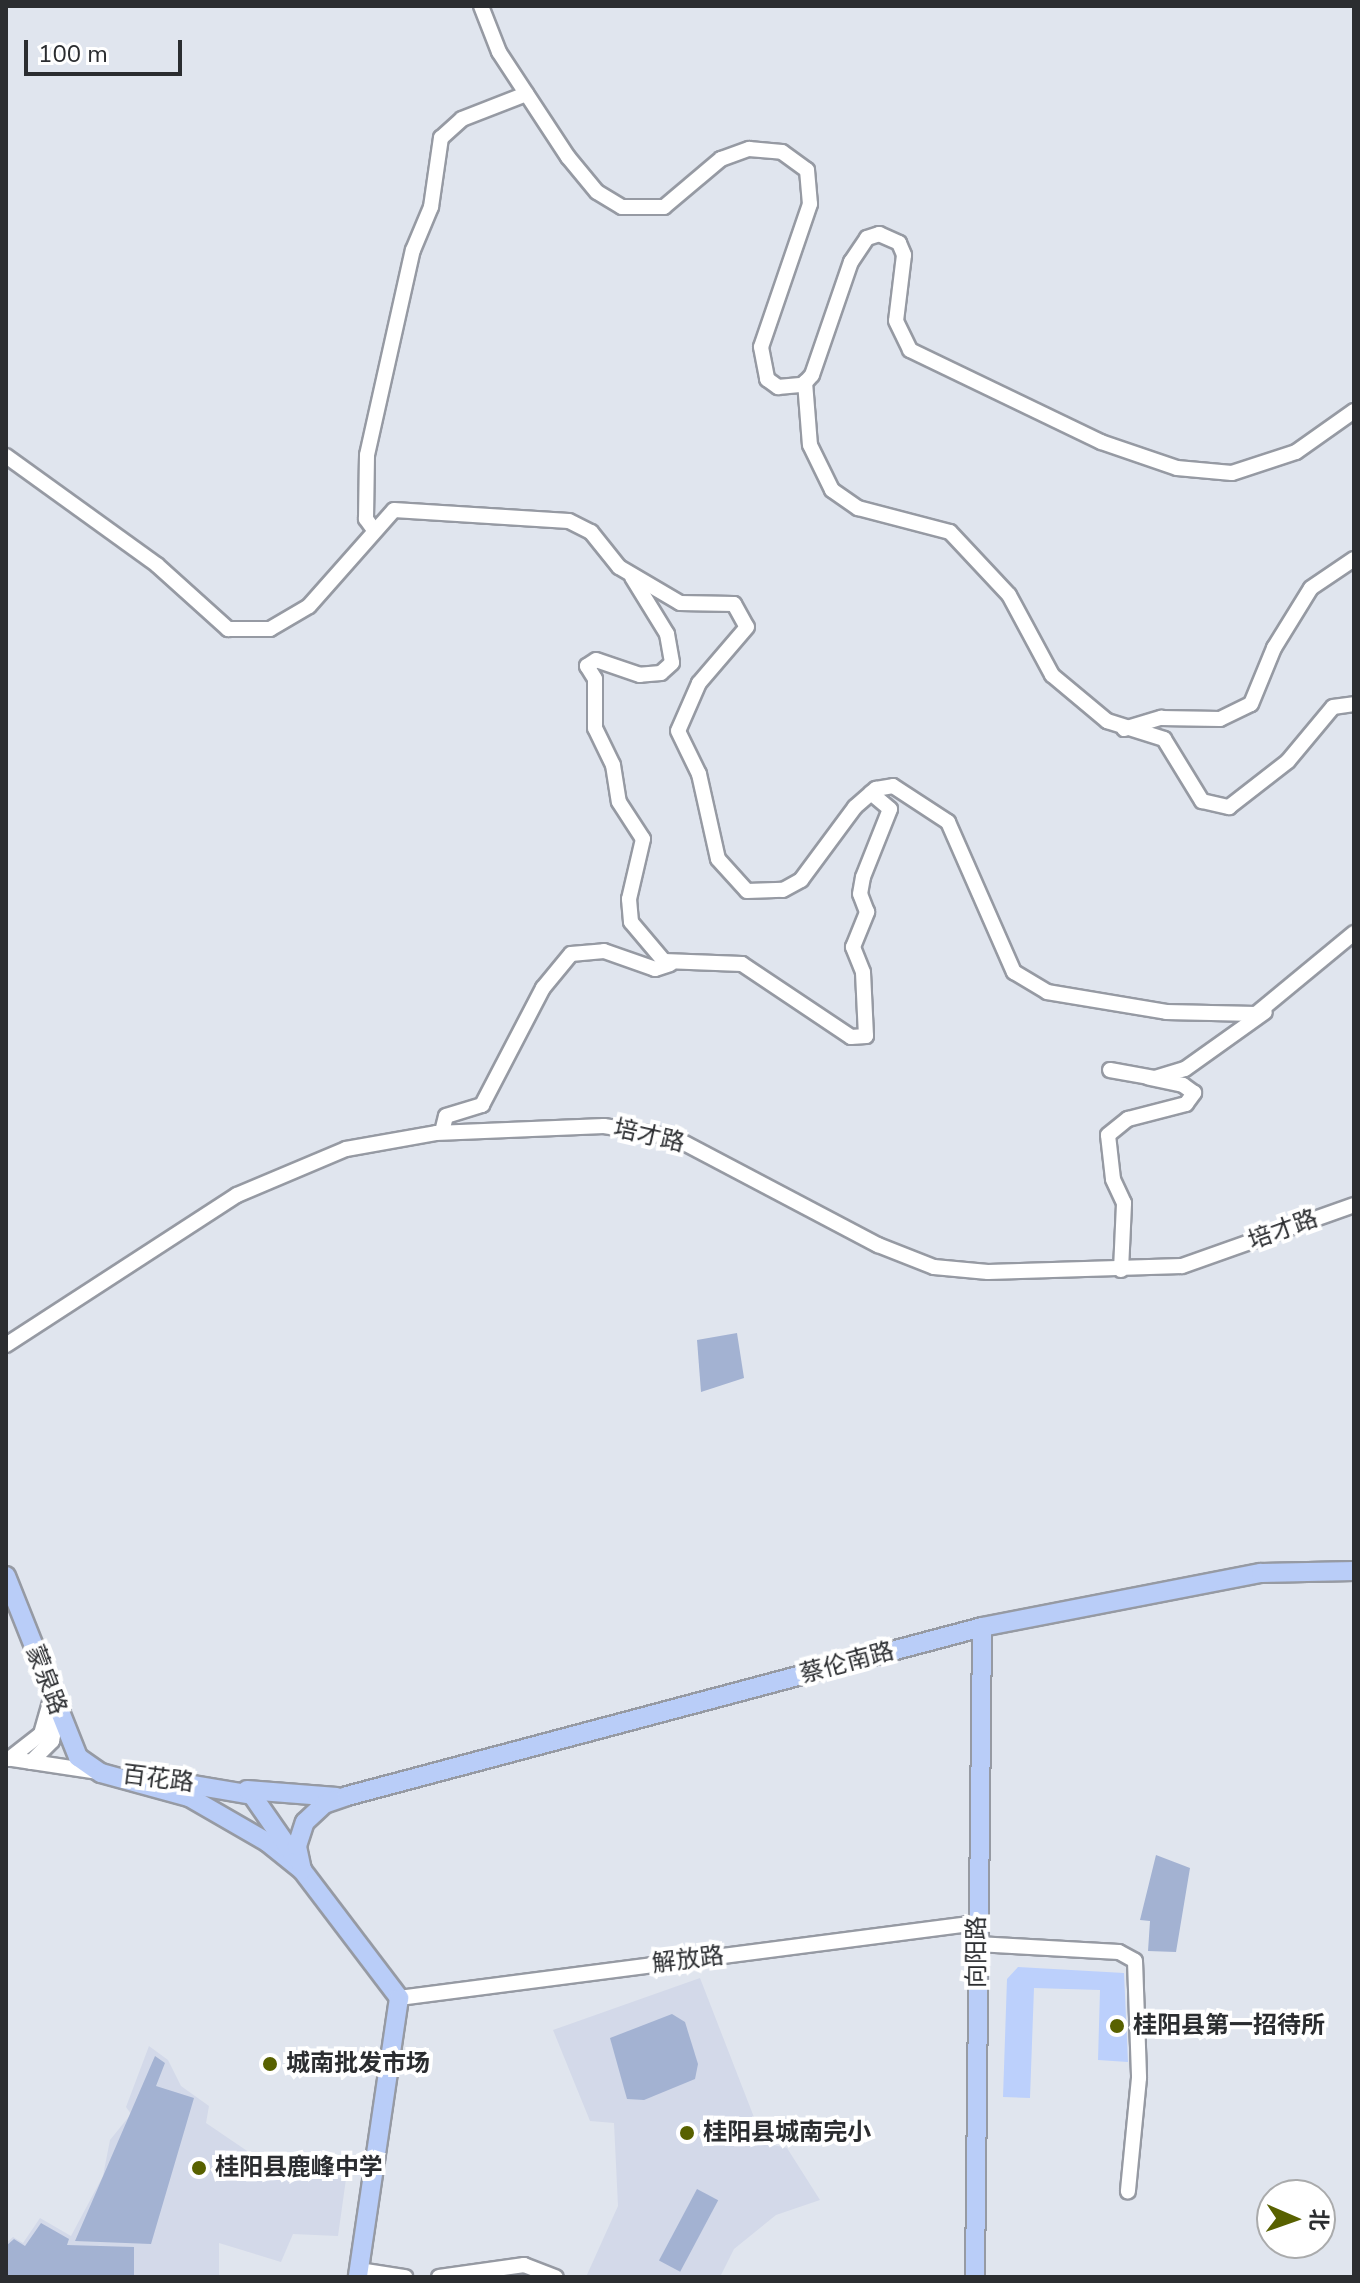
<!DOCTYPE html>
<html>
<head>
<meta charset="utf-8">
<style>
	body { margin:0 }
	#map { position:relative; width:1360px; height:2283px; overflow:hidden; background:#e0e5ee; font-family:"Nunito Sans","Noto Sans SC",sans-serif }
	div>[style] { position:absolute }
	.built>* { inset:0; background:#d3d9e9 }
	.green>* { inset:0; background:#a3b2d2; transform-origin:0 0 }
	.building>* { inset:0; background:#bcd0fc }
	.roads { filter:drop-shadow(2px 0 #969aa3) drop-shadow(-2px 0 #969aa3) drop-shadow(0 2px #969aa3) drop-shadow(0 -2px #969aa3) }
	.minor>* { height:14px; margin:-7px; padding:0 7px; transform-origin:7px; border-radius:7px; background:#fff }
	.major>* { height:18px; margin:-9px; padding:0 9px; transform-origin:9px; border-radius:9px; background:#b9cdf8 }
	.dots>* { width:22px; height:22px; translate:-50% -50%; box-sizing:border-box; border:4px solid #fff; border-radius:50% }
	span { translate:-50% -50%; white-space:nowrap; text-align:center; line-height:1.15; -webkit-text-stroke:8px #fff; paint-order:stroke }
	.street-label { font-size:24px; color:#2b2d30 }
	.poi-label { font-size:24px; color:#2b2d30; font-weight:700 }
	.left { translate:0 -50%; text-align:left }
	.frame { position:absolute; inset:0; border:8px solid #2b2d30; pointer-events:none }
	.north { position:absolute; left:1256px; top:2179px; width:80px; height:80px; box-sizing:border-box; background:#fff; border:2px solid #aaabac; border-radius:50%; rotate:92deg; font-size:22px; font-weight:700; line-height:32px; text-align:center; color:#2b2d30 }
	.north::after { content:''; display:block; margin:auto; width:28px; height:36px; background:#586100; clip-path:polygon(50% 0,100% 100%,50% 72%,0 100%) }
	.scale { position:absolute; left:24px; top:40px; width:158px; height:36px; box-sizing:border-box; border:4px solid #2b2d30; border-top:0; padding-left:10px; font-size:24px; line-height:28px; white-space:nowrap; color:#2b2d30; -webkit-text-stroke:6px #fff; paint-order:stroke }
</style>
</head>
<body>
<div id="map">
	<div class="built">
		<div style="clip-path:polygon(700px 1978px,764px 2143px,787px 2148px,820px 2200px,776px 2215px,734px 2249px,720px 2277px,586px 2277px,618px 2206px,614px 2123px,590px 2121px,553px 2030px)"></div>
		<div style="clip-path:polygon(149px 2046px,168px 2060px,181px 2086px,209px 2106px,206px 2123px,262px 2161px,346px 2179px,338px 2236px,293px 2234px,281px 2262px,219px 2243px,219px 2277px,6px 2277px,6px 2243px,13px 2237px,23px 2243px,40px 2218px,71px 2236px,103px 2176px,110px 2140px,131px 2114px,126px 2107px)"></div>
	</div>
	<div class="green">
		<div style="clip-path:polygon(737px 1333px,744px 1378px,701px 1392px,697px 1340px)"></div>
		<div style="clip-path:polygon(1156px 1855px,1190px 1868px,1176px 1952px,1148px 1951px,1150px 1921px,1140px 1920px)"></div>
		<div style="clip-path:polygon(672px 2014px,685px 2022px,698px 2064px,695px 2079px,644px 2100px,627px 2099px,610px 2038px)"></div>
		<div style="clip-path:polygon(155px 2056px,165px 2063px,156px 2086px,194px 2098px,151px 2244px,75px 2241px)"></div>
		<div style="left:697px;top:2189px;width:24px;height:81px;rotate:28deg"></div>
		<div style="clip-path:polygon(41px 2223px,69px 2239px,67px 2245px,134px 2247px,134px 2277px,6px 2277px,6px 2246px,14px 2239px,25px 2246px)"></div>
	</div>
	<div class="building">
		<div style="clip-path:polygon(1018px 1967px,1124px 1973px,1128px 2062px,1098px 2060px,1100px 1990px,1034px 1988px,1030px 2098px,1003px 2097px,1007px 1979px)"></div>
	</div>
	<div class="roads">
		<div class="minor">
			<div style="left:481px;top:6px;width:49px;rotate:68.6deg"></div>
			<div style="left:499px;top:52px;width:126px;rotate:56.7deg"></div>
			<div style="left:568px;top:157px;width:45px;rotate:50.4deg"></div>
			<div style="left:597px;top:192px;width:29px;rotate:31deg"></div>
			<div style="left:622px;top:207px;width:42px"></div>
			<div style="left:664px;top:207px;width:75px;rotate:-40.1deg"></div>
			<div style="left:721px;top:159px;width:30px;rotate:-20deg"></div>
			<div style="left:749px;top:149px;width:33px;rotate:5deg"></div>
			<div style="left:782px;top:152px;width:31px;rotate:36deg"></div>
			<div style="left:807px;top:170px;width:34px;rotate:85deg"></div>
			<div style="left:810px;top:204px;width:151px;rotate:108.9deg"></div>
			<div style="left:761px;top:347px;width:33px;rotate:79deg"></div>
			<div style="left:767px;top:379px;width:14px;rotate:36deg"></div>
			<div style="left:778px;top:387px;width:25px;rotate:-5deg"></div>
			<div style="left:803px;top:385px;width:13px;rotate:-48deg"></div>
			<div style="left:812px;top:375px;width:120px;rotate:-71deg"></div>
			<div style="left:851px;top:262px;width:29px;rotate:-56deg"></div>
			<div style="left:867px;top:238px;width:13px;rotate:-18deg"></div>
			<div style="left:879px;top:234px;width:22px;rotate:24deg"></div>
			<div style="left:899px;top:243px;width:13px;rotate:67deg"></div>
			<div style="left:904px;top:255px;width:66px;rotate:96.9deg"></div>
			<div style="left:896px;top:321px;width:32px;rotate:64deg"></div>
			<div style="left:910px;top:350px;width:212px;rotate:25.7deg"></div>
			<div style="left:1101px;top:442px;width:80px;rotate:18.9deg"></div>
			<div style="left:1177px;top:468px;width:55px;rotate:5.2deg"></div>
			<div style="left:1232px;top:473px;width:67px;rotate:-18.2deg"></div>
			<div style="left:1296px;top:452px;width:71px;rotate:-35.3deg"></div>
			<div style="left:805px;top:382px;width:63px;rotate:85.5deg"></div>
			<div style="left:810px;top:445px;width:50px;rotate:63.9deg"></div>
			<div style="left:832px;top:490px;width:32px;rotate:35deg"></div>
			<div style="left:858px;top:508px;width:95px;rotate:14.6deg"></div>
			<div style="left:950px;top:532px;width:86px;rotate:46.9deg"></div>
			<div style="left:1009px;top:595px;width:91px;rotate:61.7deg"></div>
			<div style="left:1052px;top:675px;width:72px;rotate:39.9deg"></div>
			<div style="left:1107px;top:721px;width:60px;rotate:17.5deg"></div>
			<div style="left:1164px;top:739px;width:73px;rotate:58.5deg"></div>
			<div style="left:1202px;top:801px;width:28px;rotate:13deg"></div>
			<div style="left:1229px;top:807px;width:75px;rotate:-37.9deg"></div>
			<div style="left:1288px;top:761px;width:70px;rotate:-50.2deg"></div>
			<div style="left:1333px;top:707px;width:21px;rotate:-8deg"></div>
			<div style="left:6px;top:456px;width:186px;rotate:35.8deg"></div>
			<div style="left:157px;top:565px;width:96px;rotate:42deg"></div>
			<div style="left:228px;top:629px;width:42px"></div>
			<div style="left:270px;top:629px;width:45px;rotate:-30.5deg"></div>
			<div style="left:309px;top:606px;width:128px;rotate:-48.5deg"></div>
			<div style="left:394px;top:510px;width:175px;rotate:3.6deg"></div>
			<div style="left:569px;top:521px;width:25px;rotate:27deg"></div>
			<div style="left:591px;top:532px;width:45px;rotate:51.3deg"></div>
			<div style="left:619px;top:567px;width:71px;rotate:30.5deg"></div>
			<div style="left:680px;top:603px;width:54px;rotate:1.1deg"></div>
			<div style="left:734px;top:604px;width:26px;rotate:61deg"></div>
			<div style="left:747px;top:627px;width:74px;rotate:130.6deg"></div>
			<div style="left:699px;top:683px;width:52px;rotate:113.6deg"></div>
			<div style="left:678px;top:731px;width:48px;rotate:64deg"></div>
			<div style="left:699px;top:774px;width:87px;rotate:77.4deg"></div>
			<div style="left:718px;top:859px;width:43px;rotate:47.8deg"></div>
			<div style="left:747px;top:891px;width:36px;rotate:-2deg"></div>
			<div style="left:783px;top:890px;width:21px;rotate:-29deg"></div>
			<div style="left:801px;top:880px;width:91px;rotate:-53.5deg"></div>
			<div style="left:855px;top:807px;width:28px;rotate:-41deg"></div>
			<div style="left:876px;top:789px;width:17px;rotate:-10deg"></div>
			<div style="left:893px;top:786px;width:66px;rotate:33.2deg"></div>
			<div style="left:948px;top:822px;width:164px;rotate:66.3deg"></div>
			<div style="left:1014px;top:972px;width:39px;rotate:31deg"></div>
			<div style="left:1047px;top:992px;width:121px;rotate:9.5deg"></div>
			<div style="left:1166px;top:1012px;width:90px;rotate:1.3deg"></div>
			<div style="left:1256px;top:1014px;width:127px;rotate:-39.6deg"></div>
			<div style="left:374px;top:530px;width:14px;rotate:-126deg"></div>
			<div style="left:366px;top:519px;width:64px;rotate:-89.1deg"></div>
			<div style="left:367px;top:455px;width:210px;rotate:-77.4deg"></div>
			<div style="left:413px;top:250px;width:47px;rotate:-67.3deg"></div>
			<div style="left:431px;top:207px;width:70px;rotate:-81.8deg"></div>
			<div style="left:441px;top:138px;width:28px;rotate:-42deg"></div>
			<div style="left:462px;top:119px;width:69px;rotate:-21.3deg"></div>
			<div style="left:632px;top:577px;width:67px;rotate:58.4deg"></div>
			<div style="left:667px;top:634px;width:29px;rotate:80deg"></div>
			<div style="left:672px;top:663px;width:15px;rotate:138deg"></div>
			<div style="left:661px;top:673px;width:21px;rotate:175deg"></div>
			<div style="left:640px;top:675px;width:46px;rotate:-161.2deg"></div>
			<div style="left:596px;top:660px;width:11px;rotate:146deg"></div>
			<div style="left:587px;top:666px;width:15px;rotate:58deg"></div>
			<div style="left:595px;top:679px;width:49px;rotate:90deg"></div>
			<div style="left:595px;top:728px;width:41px;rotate:64.1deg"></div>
			<div style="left:613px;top:765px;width:37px;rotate:81deg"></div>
			<div style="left:619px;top:802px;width:44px;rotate:57deg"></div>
			<div style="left:643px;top:839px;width:62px;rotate:103.1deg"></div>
			<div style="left:629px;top:899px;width:23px;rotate:85deg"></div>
			<div style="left:631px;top:922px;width:51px;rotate:49.8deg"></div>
			<div style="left:664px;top:961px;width:78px;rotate:2.2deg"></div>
			<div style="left:742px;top:964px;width:131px;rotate:33.8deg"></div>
			<div style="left:851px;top:1037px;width:15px;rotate:-4deg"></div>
			<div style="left:866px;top:1036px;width:64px;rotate:-92.7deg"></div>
			<div style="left:863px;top:972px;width:27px;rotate:-112deg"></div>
			<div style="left:853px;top:947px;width:38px;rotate:-68deg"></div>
			<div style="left:867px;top:912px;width:19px;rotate:-111deg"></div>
			<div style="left:860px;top:894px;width:17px;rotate:-80deg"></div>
			<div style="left:863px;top:877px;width:73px;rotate:-68.3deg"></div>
			<div style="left:890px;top:809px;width:25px;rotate:-140deg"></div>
			<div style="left:1124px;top:729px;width:39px;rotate:-17deg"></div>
			<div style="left:1161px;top:718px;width:59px;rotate:1deg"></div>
			<div style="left:1220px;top:719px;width:34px;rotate:-26deg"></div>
			<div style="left:1251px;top:704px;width:61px;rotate:-67.7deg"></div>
			<div style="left:1274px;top:648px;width:70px;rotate:-58.3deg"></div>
			<div style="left:1311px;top:588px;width:52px;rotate:-34deg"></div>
			<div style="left:1110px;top:1070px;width:46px;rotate:10.1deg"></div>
			<div style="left:1155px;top:1078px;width:31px;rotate:-17deg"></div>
			<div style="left:1185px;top:1069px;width:98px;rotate:-35.5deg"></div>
			<div style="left:442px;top:1132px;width:16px;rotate:-76deg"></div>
			<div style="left:446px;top:1116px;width:38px;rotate:-17deg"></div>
			<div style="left:482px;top:1105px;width:132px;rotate:-62.5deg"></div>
			<div style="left:543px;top:988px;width:44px;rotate:-50.5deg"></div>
			<div style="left:571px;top:954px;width:33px;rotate:-5deg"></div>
			<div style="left:604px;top:951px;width:54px;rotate:19.4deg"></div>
			<div style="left:655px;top:969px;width:16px;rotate:-18deg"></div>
			<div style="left:1121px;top:1270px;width:67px;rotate:-87.4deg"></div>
			<div style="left:1124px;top:1203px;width:26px;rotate:-115deg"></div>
			<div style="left:1113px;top:1179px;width:44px;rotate:-96.5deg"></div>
			<div style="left:1108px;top:1135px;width:26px;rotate:-39deg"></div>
			<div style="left:1128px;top:1119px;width:60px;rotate:-14.5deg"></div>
			<div style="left:1186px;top:1104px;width:14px;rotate:-54deg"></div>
			<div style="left:1194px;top:1093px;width:14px;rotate:-144deg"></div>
			<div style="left:1183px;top:1085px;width:35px;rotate:-168deg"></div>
			<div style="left:6px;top:1345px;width:275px;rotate:-33deg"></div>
			<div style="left:237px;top:1195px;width:118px;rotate:-22.9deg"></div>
			<div style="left:346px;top:1149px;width:91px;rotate:-10.1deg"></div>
			<div style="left:436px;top:1133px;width:168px;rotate:-2.4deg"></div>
			<div style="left:604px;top:1126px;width:70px;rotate:9.1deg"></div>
			<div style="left:673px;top:1137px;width:232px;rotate:27.8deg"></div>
			<div style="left:878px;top:1245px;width:60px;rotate:21.4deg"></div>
			<div style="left:934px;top:1267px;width:54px;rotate:5.3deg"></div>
			<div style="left:988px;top:1272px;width:194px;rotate:-1.8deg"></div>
			<div style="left:1182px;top:1266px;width:182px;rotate:-19.5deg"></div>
			<div style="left:6px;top:1758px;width:92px;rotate:8.7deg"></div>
			<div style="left:9px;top:1759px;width:41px;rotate:-38deg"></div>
			<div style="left:41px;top:1734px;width:40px;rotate:-74deg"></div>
			<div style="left:31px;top:1762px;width:30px;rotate:-45deg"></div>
			<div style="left:52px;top:1741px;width:31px;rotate:-79deg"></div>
			<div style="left:977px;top:1944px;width:142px;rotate:3.2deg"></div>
			<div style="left:1119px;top:1952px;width:18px;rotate:29deg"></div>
			<div style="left:1135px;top:1961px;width:117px;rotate:88deg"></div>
			<div style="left:1139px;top:2078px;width:114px;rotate:95.6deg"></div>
			<div style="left:399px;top:1998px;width:583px;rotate:-7.39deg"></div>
			<div style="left:359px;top:2270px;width:47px;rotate:8.7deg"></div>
			<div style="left:439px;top:2277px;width:86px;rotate:-8deg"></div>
			<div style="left:524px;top:2265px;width:34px;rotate:21deg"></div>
		</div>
		<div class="major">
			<div style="left:6px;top:1576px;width:195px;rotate:68.3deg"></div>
			<div style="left:78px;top:1757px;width:28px;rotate:35deg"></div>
			<div style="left:101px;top:1773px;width:91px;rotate:15.3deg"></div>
			<div style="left:189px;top:1797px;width:90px;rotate:30deg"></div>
			<div style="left:267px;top:1842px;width:45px;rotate:38.7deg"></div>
			<div style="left:302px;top:1870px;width:161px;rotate:52.8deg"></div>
			<div style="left:399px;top:1998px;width:282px;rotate:98.4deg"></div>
			<div style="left:164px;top:1780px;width:89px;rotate:9.7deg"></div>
			<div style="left:252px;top:1795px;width:75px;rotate:55.3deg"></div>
			<div style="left:247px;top:1790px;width:90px;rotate:4.4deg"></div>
			<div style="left:302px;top:1870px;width:25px;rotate:-102deg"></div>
			<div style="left:297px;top:1846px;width:25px;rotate:-72deg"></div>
			<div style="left:305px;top:1822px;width:26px;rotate:-43deg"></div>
			<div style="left:324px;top:1804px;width:24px;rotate:-19deg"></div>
			<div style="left:347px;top:1796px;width:657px;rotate:-14.9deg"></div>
			<div style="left:982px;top:1627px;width:284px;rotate:-11deg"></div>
			<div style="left:1261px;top:1573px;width:93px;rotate:-1.2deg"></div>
			<div style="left:975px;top:2277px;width:650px;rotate:-89.38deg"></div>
		</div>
	</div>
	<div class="dots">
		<div style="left:1117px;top:2026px;background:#586100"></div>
		<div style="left:270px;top:2064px;background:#586100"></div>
		<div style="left:687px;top:2133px;background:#586100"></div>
		<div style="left:199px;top:2168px;background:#586100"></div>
	</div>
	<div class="street-label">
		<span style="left:649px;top:1136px;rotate:13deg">培才路</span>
		<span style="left:1283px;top:1230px;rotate:-20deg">培才路</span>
		<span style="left:847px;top:1663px;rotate:-15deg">蔡伦南路</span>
		<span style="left:46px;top:1680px;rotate:69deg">蒙泉路</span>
		<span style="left:158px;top:1779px;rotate:7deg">百花路</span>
		<span style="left:977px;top:1952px;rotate:-90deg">向阳路</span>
		<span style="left:688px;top:1960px;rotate:-7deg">解放路</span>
	</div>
	<div class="poi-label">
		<span class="left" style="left:1133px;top:2026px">桂阳县第一招待所</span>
		<span class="left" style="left:286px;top:2064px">城南批发市场</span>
		<span class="left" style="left:703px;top:2133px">桂阳县城南完小</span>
		<span class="left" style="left:215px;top:2168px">桂阳县鹿峰中学</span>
	</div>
	<div class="frame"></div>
	<div class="north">北</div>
	<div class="scale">100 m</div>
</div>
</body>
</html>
